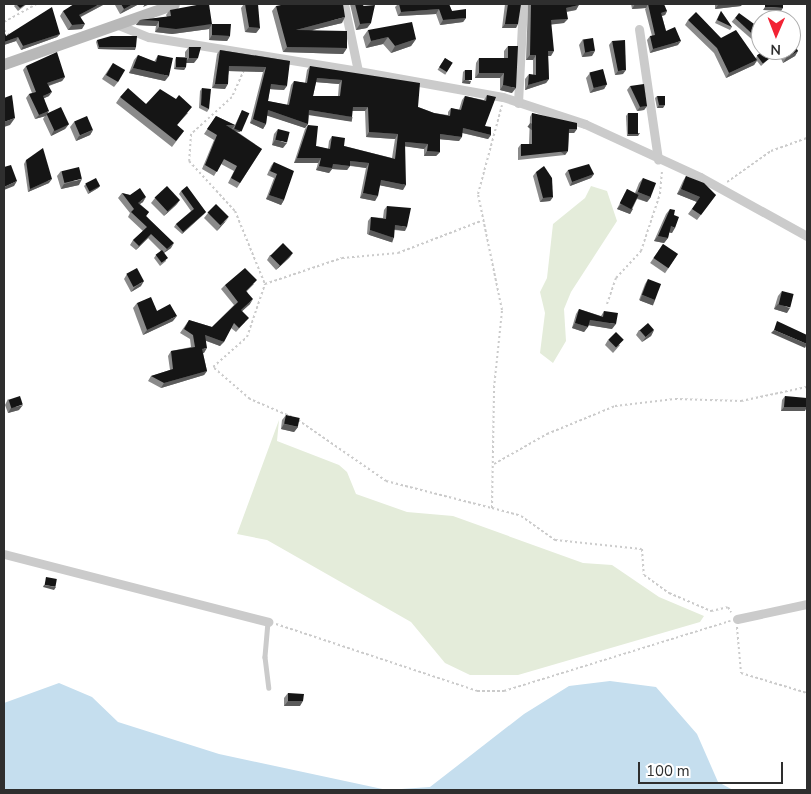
<!DOCTYPE html>
<html>
<head>
<meta charset="utf-8">
<style>
	body { margin:0 }
	#map { position:relative; width:811px; height:794px; overflow:hidden; background:#fff; font-family:"Nunito Sans",sans-serif }
	div>[style] { position:absolute }
	.green>* { inset:0; background:#e4ecda }
	.water>* { inset:0; background:#c5deee }
	.path>* { height:2px; margin-top:-1px; transform-origin:0; background:repeating-linear-gradient(90deg,#cbcbcb 0 2.5px,transparent 0 5px) }
	.lane>* { height:4.5px; margin:-2.25px; padding:0 2.25px; transform-origin:2.25px; border-radius:2.25px; background:#cbcbcb }
	.street>* { height:9px; margin:-4.5px; padding:0 4.5px; transform-origin:4.5px; border-radius:4.5px; background:#cbcbcb }
	.secondary>* { height:11px; margin:-5.5px; padding:0 5.5px; transform-origin:5.5px; border-radius:5.5px; background:#b8b8b8 }
	.wall>* { inset:0; background:#8a8a8a; transform-origin:0 0 }
	.shaded-wall>* { inset:0; background:#5b5b5b; transform-origin:0 0 }
	.building>* { inset:0; background:#151515; transform-origin:0 0 }
	span { translate:-50% -50%; white-space:nowrap; text-align:center; line-height:1.15; -webkit-text-stroke:5px #fff; paint-order:stroke }
	.frame { position:absolute; inset:0; border:5px solid #2e2e2e; pointer-events:none }
	.north { position:absolute; left:751px; top:10px; width:50px; height:50px; box-sizing:border-box; background:#fff; border:1px solid #ababab; border-radius:50%; rotate:181deg; font-size:14px; font-weight:700; line-height:20px; text-align:center; color:#2e2e2e }
	.north::after { content:''; display:block; margin:auto; width:18px; height:22px; background:#f22334; clip-path:polygon(50% 0,100% 100%,50% 72%,0 100%) }
	.scale { position:absolute; left:638px; top:762px; width:145px; height:22px; box-sizing:border-box; border:2px solid #2e2e2e; border-top:0; padding-left:6px; font-size:15px; line-height:18px; white-space:nowrap; color:#2e2e2e; -webkit-text-stroke:4px #fff; paint-order:stroke }
</style>
</head>
<body>
<div id="map">
	<div class="green">
		<div style="clip-path:polygon(591px 186px,607px 191px,617px 221px,571px 292px,564px 309px,566px 341px,553px 363px,540px 353px,545px 313px,540px 292px,547px 278px,553px 224px,585px 198px)"></div>
		<div style="clip-path:polygon(279px 420px,277px 441px,339px 465px,347px 472px,356px 494px,407px 512px,453px 516px,583px 563px,612px 565px,659px 597px,704px 616px,700px 622px,518px 675px,470px 675px,445px 663px,411px 622px,267px 540px,237px 534px)"></div>
	</div>
	<div class="water">
		<div style="clip-path:polygon(610px 681px,656px 687px,697px 734px,718px 782px,733px 790px,4px 790px,4px 703px,59px 683px,92px 697px,118px 722px,219px 754px,387px 790px,430px 787px,524px 714px,569px 686px)"></div>
	</div>
	<div class="path">
		<div style="left:4px;top:22px;width:38px;rotate:-29deg"></div>
		<div style="left:4px;top:30px;width:7px;rotate:45deg"></div>
		<div style="left:244px;top:70px;width:30px;rotate:114deg"></div>
		<div style="left:232px;top:97px;width:55px;rotate:137.9deg"></div>
		<div style="left:191px;top:134px;width:27px;rotate:94deg"></div>
		<div style="left:189px;top:161px;width:68px;rotate:47.4deg"></div>
		<div style="left:235px;top:211px;width:79px;rotate:67.7deg"></div>
		<div style="left:727px;top:182px;width:54px;rotate:-35.2deg"></div>
		<div style="left:771px;top:151px;width:38px;rotate:-20deg"></div>
		<div style="left:607px;top:304px;width:28px;rotate:-71deg"></div>
		<div style="left:616px;top:278px;width:37px;rotate:-47deg"></div>
		<div style="left:641px;top:251px;width:60px;rotate:-71.6deg"></div>
		<div style="left:660px;top:194px;width:24px;rotate:-85deg"></div>
		<div style="left:292px;top:417px;width:46px;rotate:-156.8deg"></div>
		<div style="left:250px;top:399px;width:49px;rotate:-139.1deg"></div>
		<div style="left:213px;top:367px;width:45px;rotate:-41.4deg"></div>
		<div style="left:247px;top:337px;width:56px;rotate:-71.2deg"></div>
		<div style="left:265px;top:284px;width:81px;rotate:-18.7deg"></div>
		<div style="left:342px;top:258px;width:56px;rotate:-5.1deg"></div>
		<div style="left:398px;top:253px;width:89px;rotate:-21.1deg"></div>
		<div style="left:298px;top:420px;width:107px;rotate:34.7deg"></div>
		<div style="left:386px;top:481px;width:109px;rotate:14.3deg"></div>
		<div style="left:492px;top:508px;width:120px;rotate:-89deg"></div>
		<div style="left:494px;top:388px;width:78px;rotate:-84.1deg"></div>
		<div style="left:502px;top:310px;width:118px;rotate:-101.7deg"></div>
		<div style="left:478px;top:194px;width:92px;rotate:-74.9deg"></div>
		<div style="left:494px;top:464px;width:61px;rotate:-29.5deg"></div>
		<div style="left:547px;top:434px;width:74px;rotate:-22.4deg"></div>
		<div style="left:615px;top:406px;width:60px;rotate:-6.7deg"></div>
		<div style="left:675px;top:399px;width:66px;rotate:1.7deg"></div>
		<div style="left:741px;top:401px;width:67px;rotate:-12deg"></div>
		<div style="left:492px;top:508px;width:30px;rotate:15deg"></div>
		<div style="left:521px;top:516px;width:42px;rotate:35.2deg"></div>
		<div style="left:555px;top:540px;width:87px;rotate:5.9deg"></div>
		<div style="left:642px;top:549px;width:26px;rotate:86deg"></div>
		<div style="left:644px;top:575px;width:31px;rotate:36deg"></div>
		<div style="left:669px;top:593px;width:46px;rotate:23.2deg"></div>
		<div style="left:711px;top:611px;width:17px;rotate:-13deg"></div>
		<div style="left:728px;top:607px;width:6px;rotate:59deg"></div>
		<div style="left:276px;top:624px;width:212px;rotate:18.4deg"></div>
		<div style="left:477px;top:691px;width:27px"></div>
		<div style="left:504px;top:691px;width:237px;rotate:-17.2deg"></div>
		<div style="left:737px;top:627px;width:46px;rotate:85deg"></div>
		<div style="left:741px;top:673px;width:69px;rotate:16.9deg"></div>
	</div>
	<div class="lane">
		<div style="left:268px;top:622px;width:35px;rotate:95deg"></div>
		<div style="left:265px;top:657px;width:31px;rotate:83deg"></div>
	</div>
	<div class="street">
		<div style="left:116px;top:24px;width:35px;rotate:22deg"></div>
		<div style="left:149px;top:37px;width:212px;rotate:9.2deg"></div>
		<div style="left:358px;top:71px;width:68px;rotate:-101.8deg"></div>
		<div style="left:639px;top:29px;width:132px;rotate:81.7deg"></div>
		<div style="left:358px;top:71px;width:147px;rotate:10.2deg"></div>
		<div style="left:503px;top:97px;width:86px;rotate:18.2deg"></div>
		<div style="left:585px;top:124px;width:127px;rotate:24.7deg"></div>
		<div style="left:700px;top:177px;width:122px;rotate:28.9deg"></div>
		<div style="left:518px;top:103px;width:99px;rotate:-87.1deg"></div>
		<div style="left:4px;top:554px;width:273px;rotate:14.4deg"></div>
		<div style="left:737px;top:619px;width:72px;rotate:-12.1deg"></div>
	</div>
	<div class="secondary">
		<div style="left:4px;top:64px;width:180px;rotate:-19.4deg"></div>
	</div>
	<div class="wall">
		<div style="clip-path:polygon(16px 4px,27px 4px,18px 11px,14px 6px)"></div>
		<div style="clip-path:polygon(115px 4px,139px 4px,120px 14px,115px 5px)"></div>
		<div style="clip-path:polygon(244px 4px,245px 4px,260px 28px,256px 33px,245px 32px,241px 8px)"></div>
		<div style="clip-path:polygon(350px 4px,363px 4px,371px 23px,367px 28px,356px 30px)"></div>
		<div style="clip-path:polygon(398px 4px,449px 4px,452px 11px,466px 18px,463px 22px,440px 25px,436px 14px,398px 16px,395px 7px)"></div>
		<div style="clip-path:polygon(505px 4px,521px 4px,516px 28px,502px 28px)"></div>
		<div style="clip-path:polygon(528px 4px,579px 4px,576px 10px,567px 12px,564px 23px,551px 24px,551px 56px,548px 56px,549px 79px,546px 83px,525px 90px,525px 79px,529px 74px,533px 75px,533px 60px,526px 60px)"></div>
		<div style="clip-path:polygon(631px 4px,650px 4px,667px 11px,665px 15px,662px 16px,666px 31px,678px 45px,650px 53px,647px 40px,650px 36px,652px 36px,645px 9px,646px 8px,632px 9px)"></div>
		<div style="clip-path:polygon(715px 4px,742px 4px,741px 6px,715px 9px)"></div>
		<div style="clip-path:polygon(103px 5px,81px 17px,82px 29px,68px 30px,60px 16px,63px 11px)"></div>
		<div style="clip-path:polygon(276px 6px,342px 23px,312px 30px,347px 48px,343px 54px,283px 52px,272px 11px)"></div>
		<div style="clip-path:polygon(170px 10px,212px 24px,230px 36px,227px 41px,209px 40px,209px 29px,172px 34px,155px 32px,156px 26px,136px 25px,140px 20px,167px 17px,166px 15px)"></div>
		<div style="clip-path:polygon(721px 11px,732px 27px,730px 30px,715px 23px)"></div>
		<div style="left:735px;top:18px;width:35px;height:5px;rotate:41deg"></div>
		<div style="clip-path:polygon(688px 20px,721px 38px,756px 58px,757px 56px,770px 58px,761px 66px,757px 61px,754px 65px,726px 78px,714px 53px,685px 25px)"></div>
		<div style="clip-path:polygon(791px 23px,798px 32px,795px 37px,791px 40px,798px 51px,795px 56px,783px 63px,777px 50px,791px 50px)"></div>
		<div style="clip-path:polygon(368px 30px,416px 39px,411px 46px,391px 53px,383px 44px,366px 48px,363px 37px)"></div>
		<div style="clip-path:polygon(4px 31px,6px 36px,60px 34px,57px 37px,21px 50px,16px 41px,4px 45px)"></div>
		<div style="clip-path:polygon(583px 39px,592px 56px,582px 57px,579px 45px)"></div>
		<div style="clip-path:polygon(97px 40px,135px 50px,98px 49px,96px 42px)"></div>
		<div style="clip-path:polygon(612px 41px,623px 74px,615px 75px,609px 45px)"></div>
		<div style="clip-path:polygon(508px 46px,512px 93px,500px 90px,500px 78px,475px 78px,476px 63px,479px 58px,504px 58px,504px 51px)"></div>
		<div style="clip-path:polygon(189px 47px,194px 63px,186px 63px,186px 67px,184px 70px,174px 69px,175px 60px,176px 57px,185px 57px,185px 52px)"></div>
		<div style="clip-path:polygon(evenodd,220px 50px,290px 61px,284px 90px,270px 89px,268px 101px,287px 105px,291px 85px,294px 81px,305px 83px,307px 70px,310px 66px,434px 113px,448px 115px,448px 112px,451px 108px,459px 110px,462px 100px,465px 96px,484px 100px,487px 95px,485px 126px,491px 135px,488px 139px,462px 133px,459px 141px,440px 139px,440px 152px,436px 156px,424px 156px,424px 149px,405px 146px,403px 190px,380px 185px,375px 201px,360px 198px,366px 168px,350px 166px,347px 170px,332px 169px,329px 173px,316px 170px,318px 163px,294px 163px,305px 129px,308px 125px,316px 146px,328px 149px,329px 141px,332px 136px,344px 146px,392px 158px,395px 139px,366px 137px,365px 111px,352px 111px,349px 121px,309px 114px,308px 124px,305px 128px,267px 115px,266px 124px,263px 129px,250px 123px,263px 72px,229px 71px,225px 89px,212px 88px,217px 54px,220px 50px,316px 82px,339px 84px,338px 96px,313px 96px,316px 82px)"></div>
		<div style="clip-path:polygon(138px 55px,154px 62px,158px 55px,165px 81px,129px 73px,134px 60px)"></div>
		<div style="left:445px;top:58px;width:9px;height:14px;rotate:32deg"></div>
		<div style="clip-path:polygon(113px 63px,118px 82px,114px 87px,102px 79px)"></div>
		<div style="clip-path:polygon(26px 66px,65px 77px,62px 81px,49px 86px,49px 96px,44px 98px,47px 114px,69px 124px,65px 129px,51px 136px,43px 119px,45px 116px,35px 119px,26px 98px,29px 94px,32px 93px,23px 70px)"></div>
		<div style="clip-path:polygon(465px 70px,470px 84px,462px 83px,463px 72px)"></div>
		<div style="clip-path:polygon(590px 73px,607px 84px,604px 89px,590px 93px,586px 78px)"></div>
		<div style="clip-path:polygon(630px 86px,647px 106px,644px 110px,637px 111px,627px 90px)"></div>
		<div style="clip-path:polygon(202px 88px,209px 109px,207px 112px,199px 108px,200px 91px)"></div>
		<div style="clip-path:polygon(657px 96px,663px 108px,657px 108px,655px 98px)"></div>
		<div style="clip-path:polygon(120px 97px,146px 104px,188px 113px,177px 125px,184px 131px,172px 147px,116px 103px)"></div>
		<div style="clip-path:polygon(242px 110px,240px 132px,236px 131px,262px 149px,237px 188px,228px 183px,234px 171px,221px 164px,214px 176px,202px 169px,214px 140px,204px 134px,216px 116px,235px 125px)"></div>
		<div style="clip-path:polygon(532px 113px,577px 129px,574px 133px,569px 133px,568px 151px,565px 155px,518px 160px,518px 148px,521px 144px,529px 144px,530px 117px)"></div>
		<div style="clip-path:polygon(628px 113px,638px 136px,627px 136px,626px 116px)"></div>
		<div style="clip-path:polygon(74px 122px,93px 130px,90px 135px,76px 141px,70px 127px)"></div>
		<div style="clip-path:polygon(278px 129px,283px 148px,272px 145px,274px 134px)"></div>
		<div style="clip-path:polygon(26px 160px,49px 183px,28px 192px,24px 164px)"></div>
		<div style="clip-path:polygon(274px 162px,284px 200px,281px 205px,266px 199px,274px 178px,267px 175px,271px 166px)"></div>
		<div style="clip-path:polygon(568px 170px,594px 174px,591px 178px,570px 186px,565px 174px)"></div>
		<div style="clip-path:polygon(61px 171px,79px 185px,61px 189px,57px 176px)"></div>
		<div style="clip-path:polygon(536px 172px,553px 197px,550px 201px,540px 202px,533px 176px)"></div>
		<div style="clip-path:polygon(686px 176px,716px 195px,697px 220px,688px 214px,697px 202px,677px 194px,683px 181px)"></div>
		<div style="clip-path:polygon(643px 178px,651px 197px,647px 202px,637px 199px,630px 214px,617px 209px,627px 189px,635px 193px,639px 183px)"></div>
		<div style="clip-path:polygon(86px 184px,100px 186px,98px 188px,88px 194px,84px 186px)"></div>
		<div style="clip-path:polygon(181px 191px,206px 212px,204px 214px,182px 234px,174px 227px,176px 224px,191px 211px,179px 194px)"></div>
		<div style="clip-path:polygon(122px 193px,130px 195px,143px 202px,140px 204px,149px 212px,146px 216px,171px 248px,164px 253px,166px 261px,160px 266px,154px 258px,156px 255px,161px 251px,148px 238px,136px 250px,130px 245px,133px 240px,143px 231px,128px 217px,130px 213px,118px 198px)"></div>
		<div style="clip-path:polygon(155px 198px,180px 200px,176px 205px,164px 216px,151px 203px)"></div>
		<div style="clip-path:polygon(387px 206px,405px 231px,394px 230px,391px 242px,367px 234px,368px 221px,371px 217px,383px 218px,384px 210px)"></div>
		<div style="clip-path:polygon(670px 209px,674px 215px,672px 233px,669px 232px,668px 238px,664px 243px,654px 241px,666px 214px)"></div>
		<div style="clip-path:polygon(208px 213px,225px 222px,217px 231px,204px 218px)"></div>
		<div style="left:663px;top:244px;width:18px;height:23px;rotate:34deg"></div>
		<div style="clip-path:polygon(293px 253px,289px 258px,276px 270px,267px 260px,270px 255px)"></div>
		<div style="clip-path:polygon(127px 274px,141px 286px,131px 292px,124px 279px)"></div>
		<div style="clip-path:polygon(648px 279px,655px 300px,652px 305px,639px 300px,645px 284px)"></div>
		<div style="clip-path:polygon(254px 284px,247px 291px,250px 304px,242px 311px,245px 322px,236px 332px,231px 328px,220px 346px,206px 341px,203px 353px,207px 371px,204px 375px,161px 388px,148px 381px,151px 376px,170px 370px,168px 356px,171px 351px,191px 347px,190px 339px,180px 333px,189px 320px,212px 327px,234px 305px,221px 289px,225px 285px)"></div>
		<div style="clip-path:polygon(782px 291px,787px 313px,774px 309px,778px 296px)"></div>
		<div style="clip-path:polygon(137px 303px,157px 311px,173px 321px,143px 335px,133px 308px)"></div>
		<div style="clip-path:polygon(579px 309px,601px 316px,604px 311px,612px 329px,589px 325px,584px 332px,572px 328px,576px 314px)"></div>
		<div style="clip-path:polygon(639px 330px,654px 330px,651px 336px,642px 342px,636px 335px)"></div>
		<div style="clip-path:polygon(608px 340px,620px 345px,613px 353px,605px 345px)"></div>
		<div style="clip-path:polygon(785px 396px,805px 411px,781px 411px,782px 400px)"></div>
		<div style="clip-path:polygon(8px 399px,19px 410px,8px 413px,5px 405px)"></div>
		<div style="clip-path:polygon(286px 415px,298px 427px,294px 432px,281px 429px,282px 420px)"></div>
		<div style="clip-path:polygon(288px 693px,300px 706px,284px 706px,284px 698px)"></div>
	</div>
	<div class="shaded-wall">
		<div style="clip-path:polygon(100px 4px,104px 4px,103px 5px,76px 19px,79px 15px)"></div>
		<div style="clip-path:polygon(133px 4px,139px 4px,120px 14px,124px 9px)"></div>
		<div style="clip-path:polygon(145px 4px,150px 4px,143px 7px)"></div>
		<div style="clip-path:polygon(635px 4px,650px 4px,648px 4px,646px 8px,632px 9px)"></div>
		<div style="clip-path:polygon(727px 4px,742px 4px,741px 6px,715px 9px,718px 5px)"></div>
		<div style="clip-path:polygon(579px 5px,576px 10px,563px 12px,566px 8px)"></div>
		<div style="clip-path:polygon(765px 7px,783px 8px,781px 11px,763px 10px)"></div>
		<div style="clip-path:polygon(439px 9px,436px 14px,398px 16px,401px 12px)"></div>
		<div style="clip-path:polygon(667px 11px,665px 15px,658px 17px,661px 13px)"></div>
		<div style="clip-path:polygon(345px 17px,342px 23px,292px 35px,296px 30px)"></div>
		<div style="clip-path:polygon(466px 18px,463px 22px,440px 25px,443px 20px)"></div>
		<div style="clip-path:polygon(568px 19px,564px 23px,548px 25px,551px 20px)"></div>
		<div style="clip-path:polygon(140px 20px,159px 21px,156px 26px,136px 25px)"></div>
		<div style="clip-path:polygon(371px 23px,367px 28px,356px 30px,360px 24px)"></div>
		<div style="clip-path:polygon(85px 24px,82px 29px,68px 30px,72px 25px)"></div>
		<div style="clip-path:polygon(212px 24px,209px 29px,172px 34px,155px 32px,159px 27px)"></div>
		<div style="clip-path:polygon(505px 24px,518px 24px,516px 28px,502px 28px)"></div>
		<div style="clip-path:polygon(249px 27px,260px 28px,256px 33px,245px 32px)"></div>
		<div style="clip-path:polygon(798px 32px,795px 37px,791px 40px,791px 38px)"></div>
		<div style="clip-path:polygon(60px 34px,57px 37px,21px 50px,23px 46px)"></div>
		<div style="clip-path:polygon(212px 35px,230px 36px,227px 41px,209px 40px)"></div>
		<div style="clip-path:polygon(18px 37px,16px 41px,4px 45px,4px 42px)"></div>
		<div style="clip-path:polygon(388px 37px,383px 44px,366px 48px,371px 41px)"></div>
		<div style="clip-path:polygon(416px 39px,411px 46px,391px 53px,395px 46px)"></div>
		<div style="clip-path:polygon(681px 41px,678px 45px,650px 53px,653px 49px)"></div>
		<div style="clip-path:polygon(99px 47px,136px 47px,135px 50px,98px 49px)"></div>
		<div style="clip-path:polygon(287px 47px,347px 48px,343px 54px,283px 52px)"></div>
		<div style="clip-path:polygon(548px 51px,554px 51px,551px 56px,545px 56px)"></div>
		<div style="clip-path:polygon(595px 51px,592px 56px,582px 57px,585px 52px)"></div>
		<div style="clip-path:polygon(798px 51px,795px 56px,783px 63px,786px 58px)"></div>
		<div style="clip-path:polygon(530px 55px,536px 55px,533px 60px,526px 60px)"></div>
		<div style="clip-path:polygon(189px 58px,198px 58px,194px 63px,185px 63px)"></div>
		<div style="clip-path:polygon(757px 60px,754px 65px,726px 78px,729px 73px)"></div>
		<div style="clip-path:polygon(229px 66px,266px 67px,263px 72px,226px 71px)"></div>
		<div style="clip-path:polygon(176px 67px,186px 67px,184px 70px,174px 69px)"></div>
		<div style="clip-path:polygon(133px 68px,169px 76px,165px 81px,129px 73px)"></div>
		<div style="clip-path:polygon(626px 70px,623px 74px,615px 75px,618px 71px)"></div>
		<div style="clip-path:polygon(479px 73px,504px 73px,500px 78px,475px 78px)"></div>
		<div style="clip-path:polygon(65px 77px,62px 81px,44px 87px,47px 83px)"></div>
		<div style="clip-path:polygon(317px 78px,342px 80px,339px 84px,314px 82px)"></div>
		<div style="clip-path:polygon(549px 79px,546px 83px,525px 90px,528px 85px)"></div>
		<div style="clip-path:polygon(464px 80px,471px 81px,470px 84px,462px 83px)"></div>
		<div style="clip-path:polygon(215px 84px,228px 84px,225px 89px,212px 88px)"></div>
		<div style="clip-path:polygon(271px 84px,287px 86px,284px 90px,268px 89px)"></div>
		<div style="clip-path:polygon(607px 84px,604px 89px,590px 93px,594px 88px)"></div>
		<div style="clip-path:polygon(503px 85px,516px 88px,512px 93px,500px 90px)"></div>
		<div style="clip-path:polygon(52px 92px,49px 96px,40px 100px,43px 96px)"></div>
		<div style="clip-path:polygon(659px 105px,665px 105px,663px 108px,657px 108px)"></div>
		<div style="clip-path:polygon(647px 106px,644px 110px,637px 111px,640px 107px)"></div>
		<div style="clip-path:polygon(353px 107px,368px 107px,365px 111px,350px 111px)"></div>
		<div style="clip-path:polygon(268px 110px,308px 124px,305px 128px,265px 115px)"></div>
		<div style="left:309px;top:110px;width:44px;height:5px;rotate:9deg"></div>
		<div style="clip-path:polygon(49px 111px,46px 116px,35px 119px,39px 115px)"></div>
		<div style="clip-path:polygon(15px 118px,10px 125px,4px 127px,4px 122px)"></div>
		<div style="clip-path:polygon(253px 119px,266px 124px,263px 129px,250px 123px)"></div>
		<div style="clip-path:polygon(69px 124px,65px 129px,51px 136px,54px 130px)"></div>
		<div style="clip-path:polygon(226px 125px,235px 125px,232px 129px)"></div>
		<div style="clip-path:polygon(234px 128px,242px 129px,240px 132px,232px 131px)"></div>
		<div style="clip-path:polygon(463px 128px,491px 135px,488px 139px,459px 132px)"></div>
		<div style="clip-path:polygon(569px 129px,577px 129px,574px 133px,566px 133px)"></div>
		<div style="clip-path:polygon(93px 130px,90px 135px,76px 141px,79px 136px)"></div>
		<div style="clip-path:polygon(369px 132px,398px 134px,395px 139px,366px 137px)"></div>
		<div style="clip-path:polygon(640px 133px,638px 136px,627px 136px,629px 134px)"></div>
		<div style="clip-path:polygon(440px 134px,462px 137px,459px 141px,437px 139px)"></div>
		<div style="clip-path:polygon(275px 140px,287px 143px,283px 148px,272px 145px)"></div>
		<div style="clip-path:polygon(405px 142px,428px 144px,424px 149px,402px 146px)"></div>
		<div style="clip-path:polygon(427px 151px,440px 152px,436px 156px,424px 156px)"></div>
		<div style="left:568px;top:151px;width:5px;height:47px;rotate:127deg"></div>
		<div style="clip-path:polygon(297px 158px,321px 158px,318px 163px,294px 163px)"></div>
		<div style="clip-path:polygon(350px 161px,369px 163px,366px 168px,347px 165px)"></div>
		<div style="clip-path:polygon(333px 164px,350px 166px,347px 170px,332px 169px,329px 173px,316px 170px,319px 166px)"></div>
		<div style="clip-path:polygon(594px 174px,591px 178px,570px 186px,572px 182px)"></div>
		<div style="clip-path:polygon(52px 179px,49px 183px,28px 192px,30px 189px)"></div>
		<div style="clip-path:polygon(82px 179px,79px 185px,61px 189px,64px 184px)"></div>
		<div style="clip-path:polygon(381px 180px,406px 185px,403px 190px,378px 185px)"></div>
		<div style="clip-path:polygon(17px 181px,14px 186px,4px 190px,4px 187px)"></div>
		<div style="clip-path:polygon(100px 186px,98px 188px,88px 194px,90px 191px)"></div>
		<div style="clip-path:polygon(681px 189px,700px 197px,697px 202px,677px 194px)"></div>
		<div style="clip-path:polygon(637px 192px,651px 197px,647px 202px,634px 197px)"></div>
		<div style="clip-path:polygon(363px 193px,378px 196px,375px 201px,360px 198px)"></div>
		<div style="clip-path:polygon(269px 195px,284px 200px,281px 205px,266px 199px)"></div>
		<div style="clip-path:polygon(146px 197px,143px 202px,135px 207px,138px 203px)"></div>
		<div style="clip-path:polygon(553px 197px,550px 201px,540px 202px,543px 198px)"></div>
		<div style="clip-path:polygon(180px 200px,176px 205px,164px 216px,168px 211px)"></div>
		<div style="clip-path:polygon(621px 204px,633px 209px,630px 214px,617px 209px)"></div>
		<div style="clip-path:polygon(206px 212px,204px 214px,182px 234px,183px 232px)"></div>
		<div style="clip-path:polygon(229px 217px,225px 222px,217px 231px,221px 225px)"></div>
		<div style="clip-path:polygon(395px 225px,407px 227px,405px 231px,392px 229px)"></div>
		<div style="clip-path:polygon(671px 226px,675px 228px,672px 233px,667px 232px)"></div>
		<div style="left:370px;top:230px;width:25px;height:5px;rotate:18deg"></div>
		<div style="clip-path:polygon(151px 234px,148px 238px,136px 250px,139px 246px)"></div>
		<div style="clip-path:polygon(658px 236px,668px 238px,664px 243px,654px 241px)"></div>
		<div style="clip-path:polygon(174px 243px,171px 248px,164px 253px,167px 249px)"></div>
		<div style="clip-path:polygon(293px 253px,289px 258px,276px 270px,280px 265px)"></div>
		<div style="clip-path:polygon(144px 281px,141px 286px,131px 292px,135px 287px)"></div>
		<div style="left:642px;top:295px;width:14px;height:6px;rotate:21deg"></div>
		<div style="clip-path:polygon(253px 299px,250px 304px,238px 315px,241px 310px)"></div>
		<div style="clip-path:polygon(778px 304px,790px 308px,787px 313px,774px 309px)"></div>
		<div style="clip-path:polygon(177px 316px,173px 321px,143px 335px,147px 330px)"></div>
		<div style="clip-path:polygon(590px 320px,616px 324px,612px 329px,587px 325px)"></div>
		<div style="clip-path:polygon(575px 323px,588px 327px,584px 332px,572px 328px)"></div>
		<div style="clip-path:polygon(654px 330px,651px 336px,642px 342px,646px 337px)"></div>
		<div style="clip-path:polygon(774px 330px,807px 344px,805px 348px,771px 333px)"></div>
		<div style="clip-path:polygon(205px 335px,224px 342px,220px 346px,202px 339px)"></div>
		<div style="clip-path:polygon(207px 348px,204px 353px,199px 354px,202px 349px)"></div>
		<div style="clip-path:polygon(207px 371px,204px 375px,161px 388px,164px 383px)"></div>
		<div style="clip-path:polygon(23px 405px,19px 410px,8px 413px,11px 408px)"></div>
		<div style="clip-path:polygon(784px 407px,807px 407px,805px 411px,781px 411px)"></div>
		<div style="clip-path:polygon(284px 424px,298px 427px,294px 432px,281px 429px)"></div>
		<div style="clip-path:polygon(44px 585px,56px 587px,54px 590px,43px 587px)"></div>
		<div style="clip-path:polygon(288px 701px,303px 701px,300px 706px,284px 706px)"></div>
	</div>
	<div class="building">
		<div style="clip-path:polygon(16px 4px,26px 4px,20px 8px)"></div>
		<div style="clip-path:polygon(74px 4px,100px 4px,79px 15px,85px 24px,72px 25px,63px 11px)"></div>
		<div style="clip-path:polygon(121px 4px,133px 4px,124px 9px)"></div>
		<div style="clip-path:polygon(202px 4px,209px 4px,212px 24px,231px 24px,230px 36px,212px 35px,212px 24px,176px 29px,159px 27px,159px 21px,140px 20px,171px 16px,170px 10px)"></div>
		<div style="clip-path:polygon(245px 4px,258px 4px,260px 28px,249px 27px)"></div>
		<div style="clip-path:polygon(286px 4px,343px 4px,345px 17px,296px 30px,347px 31px,347px 48px,287px 47px,276px 6px)"></div>
		<div style="clip-path:polygon(355px 4px,363px 4px,363px 6px,375px 5px,371px 23px,360px 24px)"></div>
		<div style="clip-path:polygon(399px 4px,449px 4px,452px 11px,466px 9px,466px 18px,443px 20px,439px 9px,401px 12px)"></div>
		<div style="clip-path:polygon(508px 4px,521px 4px,518px 24px,505px 24px)"></div>
		<div style="clip-path:polygon(531px 4px,579px 4px,579px 5px,566px 8px,568px 19px,551px 20px,554px 51px,548px 51px,549px 79px,528px 85px,529px 74px,536px 75px,536px 55px,530px 55px)"></div>
		<div style="clip-path:polygon(648px 4px,664px 4px,667px 11px,661px 13px,666px 31px,675px 27px,681px 41px,653px 49px,650px 36px,655px 35px)"></div>
		<div style="clip-path:polygon(765px 4px,783px 4px,783px 8px,765px 7px)"></div>
		<div style="clip-path:polygon(52px 7px,60px 34px,23px 46px,18px 37px,4px 42px,4px 31px,6px 36px)"></div>
		<div style="clip-path:polygon(721px 11px,732px 27px,717px 20px)"></div>
		<div style="clip-path:polygon(696px 12px,721px 38px,736px 30px,757px 60px,729px 73px,717px 48px,688px 20px)"></div>
		<div style="clip-path:polygon(739px 13px,761px 29px,761px 39px,760px 41px,735px 18px)"></div>
		<div style="clip-path:polygon(412px 22px,416px 39px,395px 46px,388px 37px,371px 41px,368px 30px)"></div>
		<div style="clip-path:polygon(791px 23px,798px 32px,791px 38px)"></div>
		<div style="clip-path:polygon(111px 36px,137px 36px,136px 47px,99px 47px,97px 40px)"></div>
		<div style="left:593px;top:38px;width:13px;height:10px;rotate:81deg"></div>
		<div style="clip-path:polygon(791px 39px,798px 51px,786px 58px,782px 50px,791px 50px)"></div>
		<div style="clip-path:polygon(625px 40px,626px 70px,618px 71px,612px 41px)"></div>
		<div style="clip-path:polygon(508px 46px,518px 46px,516px 88px,503px 85px,504px 73px,479px 73px,479px 58px,508px 58px)"></div>
		<div style="clip-path:polygon(189px 47px,201px 47px,198px 58px,189px 58px)"></div>
		<div style="clip-path:polygon(evenodd,220px 50px,290px 61px,287px 86px,271px 84px,268px 101px,289px 105px,294px 81px,307px 83px,310px 66px,420px 83px,418px 107px,434px 113px,450px 116px,451px 108px,461px 110px,465px 96px,486px 101px,487px 95px,496px 97px,485px 126px,491px 127px,491px 135px,463px 128px,462px 137px,440px 134px,440px 152px,427px 151px,428px 144px,405px 142px,406px 185px,381px 180px,378px 196px,363px 193px,369px 163px,350px 161px,350px 166px,333px 164px,332px 168px,319px 166px,321px 158px,297px 158px,308px 125px,318px 126px,316px 146px,330px 149px,332px 136px,345px 138px,344px 146px,395px 159px,398px 134px,369px 132px,368px 107px,353px 107px,352px 117px,309px 110px,308px 124px,268px 110px,266px 124px,253px 119px,266px 67px,229px 66px,228px 84px,215px 84px,220px 50px,317px 78px,342px 80px,340px 96px,313px 96px,317px 78px)"></div>
		<div style="left:764px;top:50px;width:10px;height:9px;rotate:53deg"></div>
		<div style="clip-path:polygon(57px 52px,65px 77px,47px 83px,52px 92px,43px 96px,49px 111px,39px 115px,29px 94px,36px 92px,26px 66px)"></div>
		<div style="clip-path:polygon(138px 55px,156px 62px,158px 55px,173px 58px,169px 76px,133px 68px)"></div>
		<div style="clip-path:polygon(176px 57px,187px 58px,186px 67px,176px 67px)"></div>
		<div style="left:445px;top:58px;width:9px;height:11px;rotate:32deg"></div>
		<div style="left:113px;top:63px;width:14px;height:14px;rotate:30deg"></div>
		<div style="left:603px;top:69px;width:16px;height:14px;rotate:75deg"></div>
		<div style="left:465px;top:70px;width:7px;height:10px"></div>
		<div style="clip-path:polygon(644px 84px,647px 106px,640px 107px,630px 86px)"></div>
		<div style="clip-path:polygon(128px 88px,146px 104px,160px 89px,176px 99px,179px 95px,192px 107px,177px 125px,184px 131px,176px 141px,120px 97px)"></div>
		<div style="clip-path:polygon(202px 88px,211px 89px,209px 109px,201px 105px)"></div>
		<div style="clip-path:polygon(12px 95px,15px 118px,4px 122px,4px 98px)"></div>
		<div style="clip-path:polygon(657px 96px,665px 96px,665px 105px,659px 105px)"></div>
		<div style="left:61px;top:107px;width:19px;height:16px;rotate:65deg"></div>
		<div style="left:242px;top:110px;width:8px;height:20px;rotate:23deg"></div>
		<div style="clip-path:polygon(532px 113px,577px 123px,577px 129px,569px 129px,568px 151px,521px 156px,521px 144px,532px 144px)"></div>
		<div style="left:628px;top:113px;width:10px;height:21px"></div>
		<div style="left:87px;top:116px;width:15px;height:14px;rotate:67deg"></div>
		<div style="clip-path:polygon(216px 116px,235px 125px,226px 125px,262px 149px,240px 183px,231px 178px,237px 166px,224px 159px,217px 172px,205px 165px,217px 135px,207px 129px)"></div>
		<div style="left:278px;top:129px;width:12px;height:11px;rotate:14deg"></div>
		<div style="clip-path:polygon(43px 148px,52px 179px,30px 189px,26px 160px)"></div>
		<div style="clip-path:polygon(274px 162px,294px 171px,284px 200px,269px 195px,277px 174px,270px 171px)"></div>
		<div style="clip-path:polygon(589px 164px,594px 174px,572px 182px,568px 170px)"></div>
		<div style="clip-path:polygon(11px 165px,17px 181px,4px 187px,4px 167px)"></div>
		<div style="clip-path:polygon(544px 166px,552px 178px,553px 197px,543px 198px,536px 172px)"></div>
		<div style="left:79px;top:167px;width:12px;height:18px;rotate:76deg"></div>
		<div style="clip-path:polygon(686px 176px,704px 183px,716px 195px,701px 215px,692px 209px,700px 197px,681px 189px)"></div>
		<div style="left:96px;top:178px;width:9px;height:12px;rotate:63deg"></div>
		<div style="left:643px;top:178px;width:14px;height:15px;rotate:21deg"></div>
		<div style="left:167px;top:186px;width:19px;height:17px;rotate:47deg"></div>
		<div style="clip-path:polygon(187px 186px,206px 212px,183px 232px,176px 224px,194px 209px,181px 191px)"></div>
		<div style="clip-path:polygon(140px 188px,146px 197px,138px 203px,149px 212px,146px 216px,174px 243px,167px 249px,151px 234px,139px 246px,133px 240px,147px 227px,131px 212px,134px 209px,122px 193px,130px 195px)"></div>
		<div style="left:627px;top:189px;width:13px;height:16px;rotate:27deg"></div>
		<div style="left:216px;top:204px;width:18px;height:12px;rotate:45deg"></div>
		<div style="clip-path:polygon(387px 206px,411px 208px,407px 227px,395px 225px,394px 238px,370px 230px,371px 217px,386px 219px)"></div>
		<div style="clip-path:polygon(670px 209px,675px 210px,674px 215px,679px 217px,675px 228px,671px 226px,668px 238px,658px 236px)"></div>
		<div style="left:283px;top:243px;width:14px;height:18px;rotate:45deg"></div>
		<div style="left:663px;top:244px;width:18px;height:17px;rotate:34deg"></div>
		<div style="left:162px;top:250px;width:10px;height:8px;rotate:53deg"></div>
		<div style="left:137px;top:268px;width:15px;height:12px;rotate:62deg"></div>
		<div style="clip-path:polygon(245px 268px,257px 280px,246px 291px,253px 299px,241px 310px,249px 318px,239px 328px,234px 323px,224px 342px,205px 335px,207px 348px,202px 349px,207px 371px,164px 383px,151px 376px,173px 369px,171px 351px,195px 347px,193px 335px,184px 329px,189px 320px,212px 327px,238px 302px,225px 285px)"></div>
		<div style="left:648px;top:279px;width:14px;height:17px;rotate:21deg"></div>
		<div style="left:782px;top:291px;width:12px;height:14px;rotate:14deg"></div>
		<div style="clip-path:polygon(151px 297px,157px 311px,170px 304px,177px 316px,147px 330px,137px 303px)"></div>
		<div style="clip-path:polygon(579px 309px,603px 317px,604px 311px,618px 313px,616px 324px,590px 320px,588px 327px,575px 323px)"></div>
		<div style="clip-path:polygon(777px 321px,807px 335px,807px 344px,774px 330px)"></div>
		<div style="left:648px;top:323px;width:9px;height:11px;rotate:49deg"></div>
		<div style="left:616px;top:332px;width:11px;height:11px;rotate:45deg"></div>
		<div style="left:20px;top:396px;width:9px;height:12px;rotate:72deg"></div>
		<div style="clip-path:polygon(785px 396px,807px 398px,807px 407px,784px 407px)"></div>
		<div style="left:286px;top:415px;width:14px;height:9px;rotate:12deg"></div>
		<div style="left:46px;top:577px;width:11px;height:8px;rotate:10deg"></div>
		<div style="clip-path:polygon(288px 693px,304px 694px,303px 701px,288px 701px)"></div>
	</div>
	<div class="frame"></div>
	<div class="north">N</div>
	<div class="scale">100 m</div>
</div>
</body>
</html>
